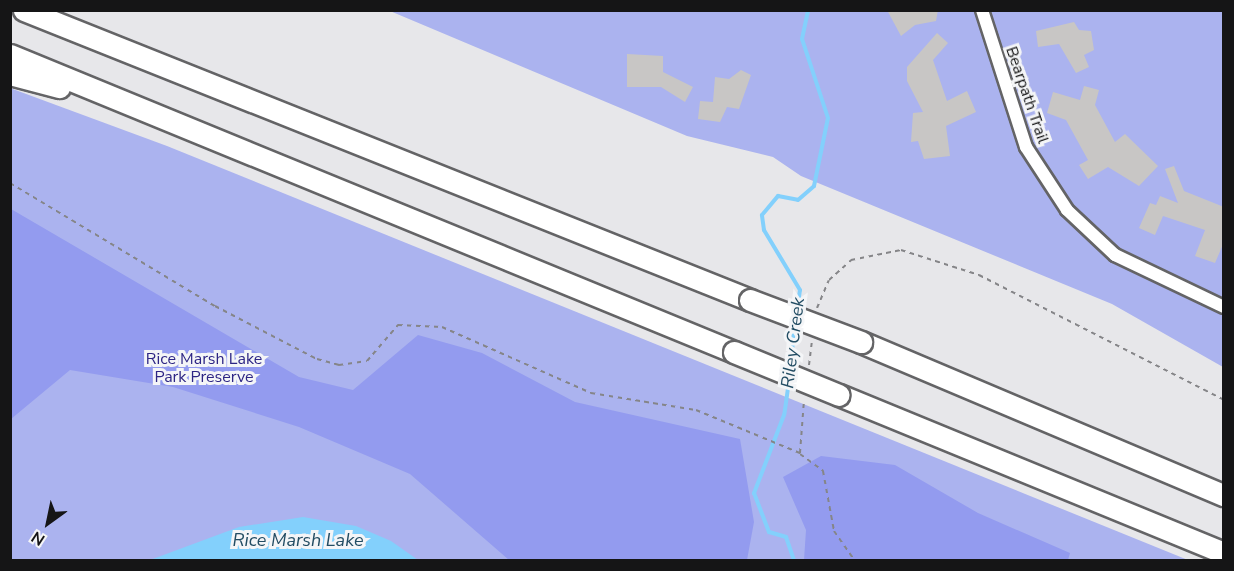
<!DOCTYPE html>
<html>
<head>
<meta charset="utf-8">
<style>
	body { margin:0 }
	#map { position:relative; width:1234px; height:571px; overflow:hidden; background:#e7e7ea; font-family:"Nunito Sans",sans-serif }
	div>[style] { position:absolute }
	.green>* { inset:0; background:#abb3ef }
	.forest>* { inset:0; background:#939bef }
	.water>* { inset:0; background:#83d0fc }
	.stream>* { height:4px; margin:-2px; padding:0 2px; transform-origin:2px; border-radius:2px; background:#83d0fc }
	.building>* { inset:0; background:#c8c6c5 }
	.path>* { height:2px; margin-top:-1px; transform-origin:0; background:repeating-linear-gradient(90deg,#858588 0 4.5px,transparent 0 9px) }
	.roads { filter:drop-shadow(2px 0 #646466) drop-shadow(-2px 0 #646466) drop-shadow(0 2px #646466) drop-shadow(0 -2px #646466) }
	.street>* { height:12px; margin:-6px; padding:0 6px; transform-origin:6px; border-radius:6px; background:#fff }
	.highway>* { height:21px; margin:-10.5px; padding:0 10.5px; transform-origin:10.5px; border-radius:10.5px; background:#fff }
	.bridges { filter:drop-shadow(2px 0 #646466) drop-shadow(-2px 0 #646466) drop-shadow(0 2px #646466) drop-shadow(0 -2px #646466) }
	.highway-bridge>* { height:21px; margin:-10.5px; padding:0 10.5px; transform-origin:10.5px; border-radius:10.5px; background:#fff }
	span { translate:-50% -50%; white-space:nowrap; text-align:center; line-height:1.15; -webkit-text-stroke:6px #f4f5f7; paint-order:stroke }
	.street-label { font-size:16px; color:#151516 }
	.park-label { font-size:16px; color:#2d2584 }
	.water-label { font-size:18px; color:#224c63; font-style:italic }
	.frame { position:absolute; inset:0; border:12px solid #151516; pointer-events:none }
	.north { position:absolute; left:18px; top:493px; width:60px; height:60px; -webkit-text-stroke:4px #f4f5f7; paint-order:stroke; rotate:213deg; font-size:16px; font-weight:700; line-height:24px; text-align:center; color:#151516 }
	.north::after { content:''; display:block; margin:auto; width:21px; height:27px; background:#151516; clip-path:polygon(50% 0,100% 100%,50% 72%,0 100%) }
</style>
</head>
<body>
<div id="map">
	<div class="green">
		<div style="clip-path:polygon(390px 11px,1223px 11px,1223px 367px,1112px 304px,801px 176px,773px 157px,687px 136px)"></div>
		<div style="clip-path:polygon(10px 88px,167px 146px,1188px 560px,11px 560px)"></div>
	</div>
	<div class="forest">
		<div style="clip-path:polygon(11px 209px,299px 377px,353px 390px,418px 335px,482px 353px,575px 402px,740px 439px,754px 522px,747px 560px,509px 560px,410px 474px,299px 427px,173px 387px,70px 370px,11px 419px)"></div>
		<div style="clip-path:polygon(821px 456px,895px 465px,978px 513px,1070px 553px,1068px 560px,804px 560px,806px 530px,783px 477px)"></div>
	</div>
	<div class="water">
		<div style="clip-path:polygon(303px 517px,356px 526px,391px 541px,418px 560px,150px 560px,239px 527px)"></div>
	</div>
	<div class="stream">
		<div style="left:797px;top:311px;width:21px;rotate:-82deg"></div>
		<div style="left:800px;top:290px;width:70px;rotate:-121deg"></div>
		<div style="left:764px;top:230px;width:15px;rotate:-98deg"></div>
		<div style="left:762px;top:215px;width:25px;rotate:-50deg"></div>
		<div style="left:778px;top:196px;width:20px;rotate:11deg"></div>
		<div style="left:798px;top:200px;width:21px;rotate:-41deg"></div>
		<div style="left:814px;top:186px;width:69px;rotate:-78.4deg"></div>
		<div style="left:828px;top:118px;width:83px;rotate:-108.2deg"></div>
		<div style="left:802px;top:39px;width:30px;rotate:-78deg"></div>
		<div style="left:790px;top:368px;width:44px;rotate:-83.5deg"></div>
		<div style="left:789px;top:381px;width:34px;rotate:98deg"></div>
		<div style="left:784px;top:415px;width:84px;rotate:111deg"></div>
		<div style="left:754px;top:493px;width:42px;rotate:69deg"></div>
		<div style="left:769px;top:532px;width:18px;rotate:16deg"></div>
		<div style="left:786px;top:537px;width:24px;rotate:71deg"></div>
	</div>
	<div class="building">
		<div style="clip-path:polygon(887px 10px,938px 10px,936px 21px,915px 25px,901px 36px)"></div>
		<div style="clip-path:polygon(1074px 22px,1079px 30px,1091px 31px,1094px 50px,1084px 55px,1089px 67px,1076px 73px,1059px 44px,1038px 47px,1036px 31px)"></div>
		<div style="clip-path:polygon(937px 33px,948px 43px,933px 60px,947px 101px,967px 91px,976px 112px,946px 126px,950px 156px,924px 159px,918px 141px,911px 142px,913px 113px,923px 112px,907px 81px,907px 67px)"></div>
		<div style="clip-path:polygon(627px 54px,663px 56px,663px 72px,693px 87px,685px 102px,661px 87px,627px 87px)"></div>
		<div style="clip-path:polygon(741px 70px,751px 75px,739px 109px,727px 107px,720px 122px,698px 119px,700px 101px,713px 102px,715px 77px,729px 79px)"></div>
		<div style="clip-path:polygon(1084px 86px,1099px 90px,1095px 105px,1115px 142px,1125px 134px,1158px 166px,1139px 186px,1108px 167px,1088px 179px,1079px 165px,1088px 160px,1066px 120px,1047px 113px,1053px 92px,1080px 100px)"></div>
		<div style="clip-path:polygon(1174px 166px,1184px 191px,1224px 207px,1224px 242px,1215px 263px,1195px 256px,1205px 230px,1163px 216px,1155px 235px,1139px 228px,1150px 203px,1156px 205px,1160px 196px,1178px 203px,1165px 169px)"></div>
	</div>
	<div class="path">
		<div style="left:10px;top:183px;width:239px;rotate:31deg"></div>
		<div style="left:215px;top:306px;width:115px;rotate:27.5deg"></div>
		<div style="left:317px;top:359px;width:23px;rotate:15deg"></div>
		<div style="left:339px;top:365px;width:28px;rotate:-8deg"></div>
		<div style="left:367px;top:361px;width:48px;rotate:-49.3deg"></div>
		<div style="left:398px;top:325px;width:44px;rotate:2.6deg"></div>
		<div style="left:442px;top:327px;width:163px;rotate:23.9deg"></div>
		<div style="left:591px;top:393px;width:106px;rotate:9.2deg"></div>
		<div style="left:696px;top:410px;width:113px;rotate:22.5deg"></div>
		<div style="left:800px;top:453px;width:53px;rotate:-85.7deg"></div>
		<div style="left:817px;top:308px;width:30px;rotate:-67deg"></div>
		<div style="left:829px;top:280px;width:30px;rotate:-42deg"></div>
		<div style="left:851px;top:260px;width:51px;rotate:-11.3deg"></div>
		<div style="left:901px;top:250px;width:82px;rotate:17.8deg"></div>
		<div style="left:979px;top:275px;width:275px;rotate:27deg"></div>
		<div style="left:809px;top:365px;width:24px;rotate:-83deg"></div>
		<div style="left:800px;top:454px;width:29px;rotate:36deg"></div>
		<div style="left:823px;top:471px;width:61px;rotate:79.6deg"></div>
		<div style="left:834px;top:531px;width:35px;rotate:55deg"></div>
	</div>
	<div class="roads">
		<div class="street">
			<div style="left:982px;top:10px;width:144px;rotate:72.2deg"></div>
			<div style="left:1026px;top:147px;width:75px;rotate:56.9deg"></div>
			<div style="left:1067px;top:210px;width:66px;rotate:43.2deg"></div>
			<div style="left:1115px;top:255px;width:121px;rotate:25.5deg"></div>
		</div>
		<div class="highway">
			<div style="left:24px;top:10px;width:782px;rotate:21.77deg"></div>
			<div style="left:10px;top:55px;width:783px;rotate:22.3deg"></div>
			<div style="left:10px;top:74px;width:51px;rotate:14.9deg"></div>
			<div style="left:861px;top:342px;width:394px;rotate:22.9deg"></div>
			<div style="left:839px;top:395px;width:416px;rotate:22.3deg"></div>
		</div>
	</div>
	<div class="bridges">
		<div class="highway-bridge">
			<div style="left:750px;top:300px;width:119px;rotate:20.7deg"></div>
			<div style="left:734px;top:352px;width:113px;rotate:22.3deg"></div>
		</div>
	</div>
	<div class="street-label">
		<span style="left:1027px;top:95px;rotate:71deg">Bearpath Trail</span>
	</div>
	<div class="park-label">
		<span style="left:204px;top:368px">Rice Marsh Lake<br>Park Preserve</span>
	</div>
	<div class="water-label">
		<span style="left:793px;top:343px;rotate:-83deg">Riley Creek</span>
		<span style="left:298px;top:540px">Rice Marsh Lake</span>
	</div>
	<div class="frame"></div>
	<div class="north">N</div>
</div>
</body>
</html>
